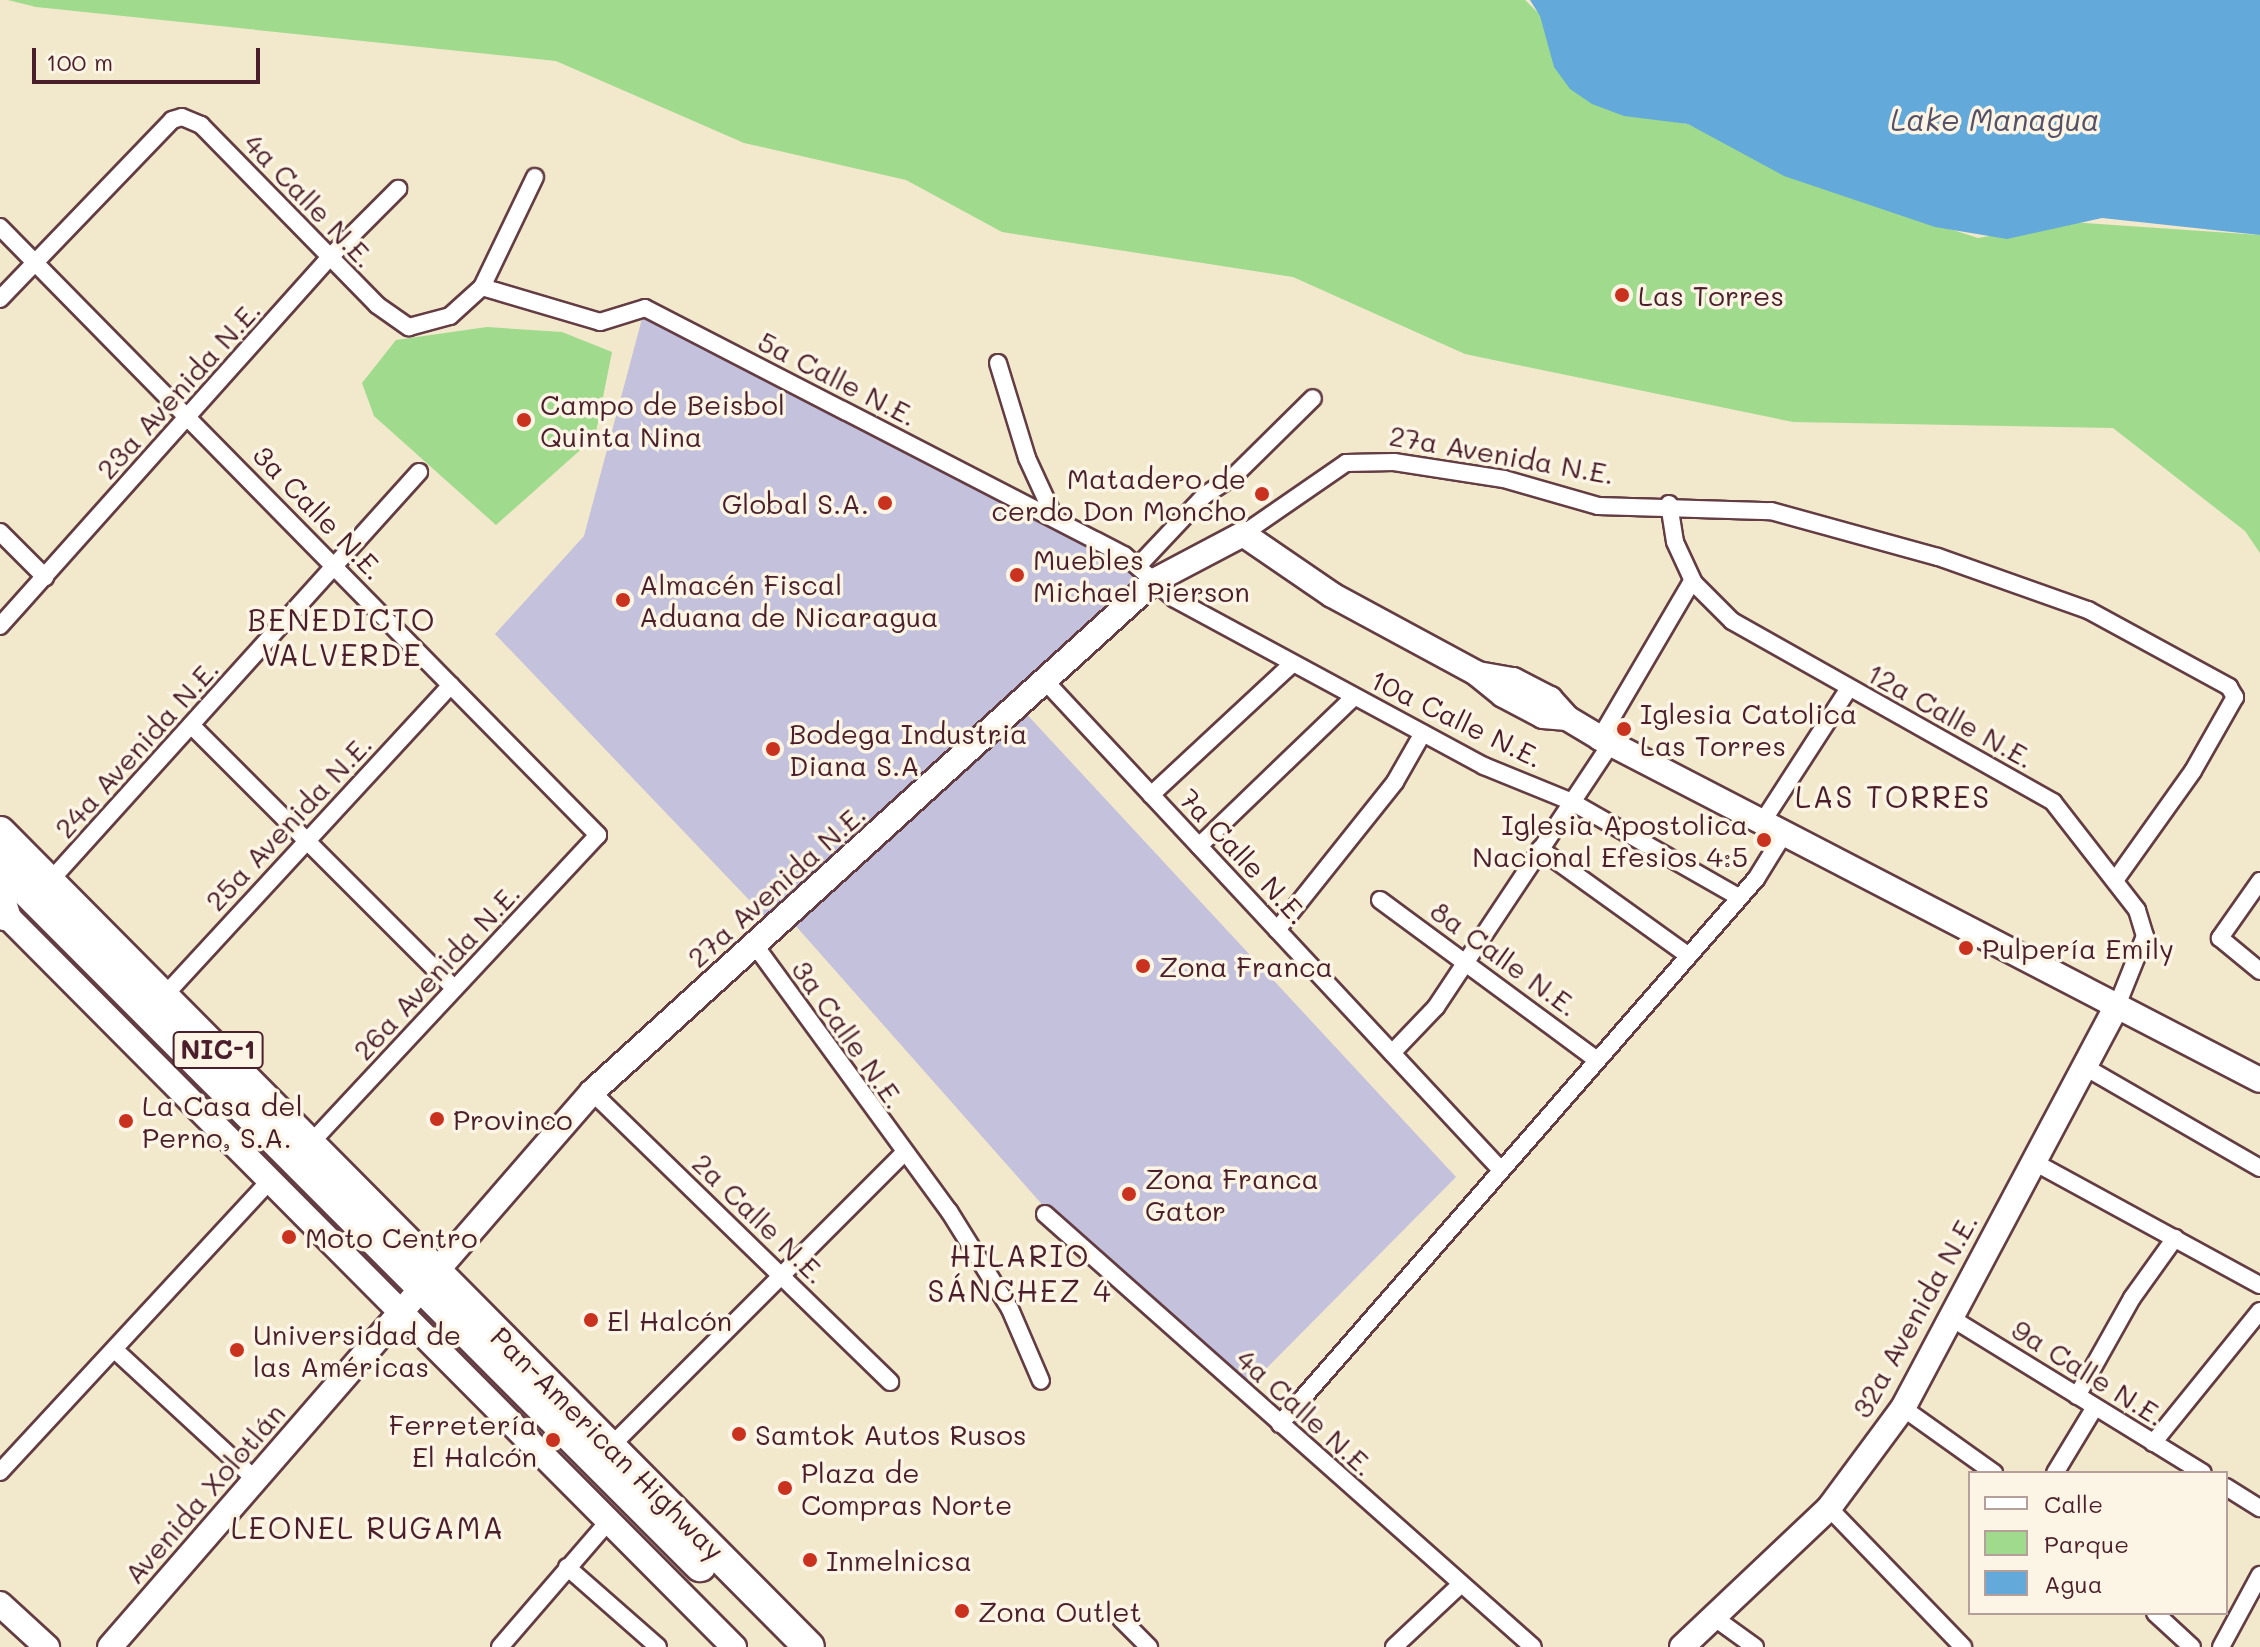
<!DOCTYPE html>
<html>
<head>
<meta charset="utf-8">
<style>
	body { margin:0 }
	#map { position:relative; width:2260px; height:1647px; overflow:hidden; background:#f2e8cc; font-family:Mali,sans-serif }
	div>[style] { position:absolute }
	.industrial>* { inset:0; background:#c3c1db }
	.green>* { inset:0; background:#a0da8d }
	.water>* { inset:0; background:#63aada }
	.roads { filter:drop-shadow(2px 0 #633d43) drop-shadow(-2px 0 #633d43) drop-shadow(0 2px #633d43) drop-shadow(0 -2px #633d43) }
	.street>* { height:16px; margin:-8px; padding:0 8px; transform-origin:8px; border-radius:8px; background:#fff }
	.secondary>* { height:24px; margin:-12px; padding:0 12px; transform-origin:12px; border-radius:12px; background:#fff }
	.highway>* { height:30px; margin:-15px; padding:0 15px; transform-origin:15px; border-radius:15px; background:#fff }
	.dots>* { width:22px; height:22px; translate:-50% -50%; box-sizing:border-box; border:4px solid #fcf5e5; border-radius:50% }
	span { translate:-50% -50%; white-space:nowrap; text-align:center; line-height:1.15; -webkit-text-stroke:7px #fcf5e5; paint-order:stroke }
	.shield-label span { padding:2px 6px; background:#fcf5e5; border:2px solid; border-radius:6px; -webkit-text-stroke-width:0 }
	.shield-label { font-size:26px; color:#4a1f2b; font-weight:700 }
	.street-label { font-size:28px; color:#4a1f2b }
	.poi-label { font-size:28px; color:#4a1f2b }
	.left { translate:0 -50%; text-align:left }
	.right { translate:-100% -50%; text-align:right }
	.water-label { font-size:30px; color:#535068; font-style:italic }
	.neighbourhood-label { font-size:30px; color:#4a1f2b; letter-spacing:2px }
	.legend { position:absolute; left:1968px; top:1471px; width:260px; height:144px; box-sizing:border-box; background:#fcf5e5; border:2px solid #b59f9b; margin:0; padding:10px 14px; list-style:none; font-size:24px; color:#4a1f2b }
	.legend li { display:flex; align-items:center; gap:16px; height:40px }
	.legend b { width:40px; border:2px solid #b59f9b }
	.scale { position:absolute; left:32px; top:48px; width:228px; height:36px; box-sizing:border-box; border:4px solid #4a1f2b; border-top:0; padding-left:10px; font-size:24px; line-height:28px; white-space:nowrap; color:#4a1f2b; -webkit-text-stroke:6px #fcf5e5; paint-order:stroke }
</style>
</head>
<body>
<div id="map">
	<div class="industrial">
		<div style="clip-path:polygon(643px 315px,1139px 565px,1154px 581px,1020px 707px,1456px 1177px,1244px 1391px,1070px 1236px,787px 916px,774px 926px,495px 634px,584px 536px)"></div>
	</div>
	<div class="green">
		<div style="clip-path:polygon(8px 0,1525px 0,1645px 117px,1688px 124px,1814px 185px,1978px 238px,2070px 222px,2260px 235px,2260px 553px,2245px 531px,2113px 428px,1793px 422px,1465px 354px,1293px 277px,1002px 232px,906px 180px,744px 143px,556px 61px,36px 7px)"></div>
		<div style="clip-path:polygon(487px 327px,562px 332px,612px 352px,595px 437px,496px 525px,374px 416px,362px 383px,396px 340px)"></div>
	</div>
	<div class="water">
		<div style="clip-path:polygon(1530px 0,2260px 0,2260px 235px,2102px 218px,2007px 239px,1935px 227px,1784px 176px,1688px 124px,1624px 116px,1592px 104px,1570px 89px,1554px 67px,1540px 16px)"></div>
	</div>
	<div class="roads">
		<div class="street">
			<div style="left:0;top:227px;width:853px;rotate:45.48deg"></div>
			<div style="left:598px;top:835px;width:420px;rotate:133deg"></div>
			<div style="left:482px;top:287px;width:123px;rotate:16.5deg"></div>
			<div style="left:600px;top:322px;width:47px;rotate:-17.3deg"></div>
			<div style="left:645px;top:308px;width:539px;rotate:27.28deg"></div>
			<div style="left:1124px;top:555px;width:67px;rotate:40.8deg"></div>
			<div style="left:1175px;top:599px;width:351px;rotate:28.4deg"></div>
			<div style="left:1484px;top:766px;width:95px;rotate:22.2deg"></div>
			<div style="left:1572px;top:802px;width:193px;rotate:29.7deg"></div>
			<div style="left:0;top:299px;width:248px;rotate:-46.1deg"></div>
			<div style="left:172px;top:120px;width:10px;rotate:-17deg"></div>
			<div style="left:182px;top:117px;width:21px;rotate:23deg"></div>
			<div style="left:201px;top:125px;width:252px;rotate:45.6deg"></div>
			<div style="left:377px;top:305px;width:39px;rotate:35deg"></div>
			<div style="left:409px;top:327px;width:42px;rotate:-15deg"></div>
			<div style="left:450px;top:316px;width:43px;rotate:-42.2deg"></div>
			<div style="left:482px;top:287px;width:122px;rotate:-64.3deg"></div>
			<div style="left:998px;top:363px;width:99px;rotate:73deg"></div>
			<div style="left:1027px;top:458px;width:67px;rotate:65.3deg"></div>
			<div style="left:1669px;top:504px;width:38px;rotate:81deg"></div>
			<div style="left:1675px;top:542px;width:45px;rotate:65.1deg"></div>
			<div style="left:1694px;top:583px;width:54px;rotate:45deg"></div>
			<div style="left:1732px;top:621px;width:369px;rotate:29.4deg"></div>
			<div style="left:2053px;top:802px;width:137px;rotate:52.1deg"></div>
			<div style="left:2137px;top:910px;width:27px;rotate:73deg"></div>
			<div style="left:2145px;top:936px;width:78px;rotate:111.9deg"></div>
			<div style="left:0;top:532px;width:64px;rotate:45deg"></div>
			<div style="left:1243px;top:534px;width:125px;rotate:-34.6deg"></div>
			<div style="left:1346px;top:463px;width:48px;rotate:-1.2deg"></div>
			<div style="left:1394px;top:462px;width:111px;rotate:8.8deg"></div>
			<div style="left:1504px;top:479px;width:98px;rotate:16deg"></div>
			<div style="left:1598px;top:506px;width:173px;rotate:1.7deg"></div>
			<div style="left:1771px;top:511px;width:173px;rotate:15.4deg"></div>
			<div style="left:1938px;top:557px;width:159px;rotate:19.5deg"></div>
			<div style="left:2088px;top:610px;width:161px;rotate:28.6deg"></div>
			<div style="left:2229px;top:687px;width:12px;rotate:59deg"></div>
			<div style="left:2235px;top:697px;width:85px;rotate:119.6deg"></div>
			<div style="left:2193px;top:771px;width:133px;rotate:125.5deg"></div>
			<div style="left:1139px;top:565px;width:96px;rotate:-46.7deg"></div>
			<div style="left:1205px;top:495px;width:33px;rotate:-33deg"></div>
			<div style="left:1233px;top:477px;width:112px;rotate:-44.6deg"></div>
			<div style="left:0;top:626px;width:494px;rotate:-48.2deg"></div>
			<div style="left:329px;top:258px;width:98px;rotate:-45deg"></div>
			<div style="left:1047px;top:683px;width:666px;rotate:47.01deg"></div>
			<div style="left:192px;top:726px;width:371px;rotate:45deg"></div>
			<div style="left:1600px;top:738px;width:182px;rotate:-59.6deg"></div>
			<div style="left:1151px;top:795px;width:192px;rotate:-42.9deg"></div>
			<div style="left:1763px;top:821px;width:158px;rotate:-57.1deg"></div>
			<div style="left:1199px;top:846px;width:215px;rotate:-43.9deg"></div>
			<div style="left:1540px;top:849px;width:183px;rotate:35.7deg"></div>
			<div style="left:50px;top:881px;width:551px;rotate:-47.94deg"></div>
			<div style="left:2260px;top:881px;width:70px;rotate:125.1deg"></div>
			<div style="left:2220px;top:938px;width:52px;rotate:39.5deg"></div>
			<div style="left:1380px;top:900px;width:270px;rotate:36.4deg"></div>
			<div style="left:1277px;top:930px;width:189px;rotate:-51.4deg"></div>
			<div style="left:1395px;top:782px;width:56px;rotate:-60.3deg"></div>
			<div style="left:754px;top:944px;width:331px;rotate:53.9deg"></div>
			<div style="left:949px;top:1211px;width:115px;rotate:58.1deg"></div>
			<div style="left:1010px;top:1309px;width:78px;rotate:66.7deg"></div>
			<div style="left:164px;top:996px;width:423px;rotate:-47.3deg"></div>
			<div style="left:1392px;top:1053px;width:64px;rotate:-46.3deg"></div>
			<div style="left:1436px;top:1007px;width:316px;rotate:-56.4deg"></div>
			<div style="left:2085px;top:1067px;width:202px;rotate:30deg"></div>
			<div style="left:592px;top:1092px;width:416px;rotate:44.2deg"></div>
			<div style="left:2034px;top:1162px;width:257px;rotate:28.6deg"></div>
			<div style="left:1045px;top:1214px;width:652px;rotate:41.58deg"></div>
			<div style="left:1948px;top:1316px;width:299px;rotate:31.6deg"></div>
			<div style="left:115px;top:1350px;width:190px;rotate:42.7deg"></div>
			<div style="left:2077px;top:1396px;width:112px;rotate:-60.7deg"></div>
			<div style="left:2132px;top:1298px;width:74px;rotate:-54.4deg"></div>
			<div style="left:1903px;top:1408px;width:112px;rotate:35.5deg"></div>
			<div style="left:1280px;top:1424px;width:724px;rotate:-48.87deg"></div>
			<div style="left:1756px;top:879px;width:55px;rotate:-58.3deg"></div>
			<div style="left:2153px;top:1443px;width:170px;rotate:-51deg"></div>
			<div style="left:611px;top:1446px;width:413px;rotate:-45deg"></div>
			<div style="left:0;top:1472px;width:399px;rotate:-47.2deg"></div>
			<div style="left:2055px;top:1473px;width:77px;rotate:-58.8deg"></div>
			<div style="left:2226px;top:1487px;width:40px;rotate:32deg"></div>
			<div style="left:1829px;top:1508px;width:193px;rotate:46deg"></div>
			<div style="left:567px;top:1567px;width:121px;rotate:41.3deg"></div>
			<div style="left:2155px;top:1613px;width:50px;rotate:42.6deg"></div>
			<div style="left:1712px;top:1616px;width:53px;rotate:35.8deg"></div>
			<div style="left:1121px;top:1619px;width:40px;rotate:45deg"></div>
			<div style="left:500px;top:1647px;width:165px;rotate:-49.2deg"></div>
			<div style="left:1394px;top:1647px;width:89px;rotate:-43.2deg"></div>
			<div style="left:2221px;top:1647px;width:82px;rotate:-61.6deg"></div>
		</div>
		<div class="secondary">
			<div style="left:1478px;top:674px;width:36px;rotate:10deg"></div>
			<div style="left:1513px;top:680px;width:42px;rotate:27.2deg"></div>
			<div style="left:1550px;top:699px;width:25px;rotate:48deg"></div>
			<div style="left:1567px;top:718px;width:39px;rotate:31deg"></div>
			<div style="left:1600px;top:738px;width:743px;rotate:27.39deg"></div>
			<div style="left:0;top:909px;width:1041px;rotate:45.16deg"></div>
			<div style="left:0;top:1604px;width:64px;rotate:42.5deg"></div>
			<div style="left:110px;top:1647px;width:735px;rotate:-49.03deg"></div>
			<div style="left:592px;top:1092px;width:760px;rotate:-42.28deg"></div>
			<div style="left:1154px;top:581px;width:101px;rotate:-27.8deg"></div>
			<div style="left:1243px;top:534px;width:108px;rotate:34.4deg"></div>
			<div style="left:1332px;top:595px;width:164px;rotate:28.4deg"></div>
			<div style="left:1476px;top:673px;width:35px;rotate:39deg"></div>
			<div style="left:1503px;top:695px;width:45px;rotate:27.7deg"></div>
			<div style="left:1543px;top:716px;width:24px;rotate:5deg"></div>
			<div style="left:1682px;top:1647px;width:202px;rotate:-43.4deg"></div>
			<div style="left:1829px;top:1508px;width:124px;rotate:-53.5deg"></div>
			<div style="left:1903px;top:1408px;width:453px;rotate:-62deg"></div>
		</div>
		<div class="highway">
			<div style="left:0;top:832px;width:1148px;rotate:45.21deg"></div>
			<div style="left:0;top:865px;width:991px;rotate:45.04deg"></div>
			<div style="left:0;top:900px;width:16px;rotate:72deg"></div>
		</div>
	</div>
	<div class="dots">
		<div style="left:1622px;top:295px;background:#c8321e"></div>
		<div style="left:524px;top:420px;background:#c8321e"></div>
		<div style="left:1262px;top:494px;background:#c8321e"></div>
		<div style="left:885px;top:503px;background:#c8321e"></div>
		<div style="left:1017px;top:575px;background:#c8321e"></div>
		<div style="left:623px;top:600px;background:#c8321e"></div>
		<div style="left:1624px;top:729px;background:#c8321e"></div>
		<div style="left:773px;top:749px;background:#c8321e"></div>
		<div style="left:1764px;top:840px;background:#c8321e"></div>
		<div style="left:1966px;top:948px;background:#c8321e"></div>
		<div style="left:1143px;top:966px;background:#c8321e"></div>
		<div style="left:437px;top:1119px;background:#c8321e"></div>
		<div style="left:126px;top:1121px;background:#c8321e"></div>
		<div style="left:1129px;top:1194px;background:#c8321e"></div>
		<div style="left:289px;top:1237px;background:#c8321e"></div>
		<div style="left:591px;top:1320px;background:#c8321e"></div>
		<div style="left:237px;top:1350px;background:#c8321e"></div>
		<div style="left:739px;top:1434px;background:#c8321e"></div>
		<div style="left:553px;top:1440px;background:#c8321e"></div>
		<div style="left:785px;top:1488px;background:#c8321e"></div>
		<div style="left:810px;top:1560px;background:#c8321e"></div>
		<div style="left:962px;top:1611px;background:#c8321e"></div>
	</div>
	<div class="shield-label">
		<span style="left:218px;top:1050px">NIC-1</span>
	</div>
	<div class="street-label">
		<span style="left:310px;top:200px;rotate:46deg">4a Calle N.E.</span>
		<span style="left:838px;top:378px;rotate:27deg">5a Calle N.E.</span>
		<span style="left:178px;top:389px;rotate:-48deg">23a Avenida N.E.</span>
		<span style="left:1502px;top:454px;rotate:10deg">27a Avenida N.E.</span>
		<span style="left:319px;top:512px;rotate:46deg">3a Calle N.E.</span>
		<span style="left:1951px;top:715px;rotate:29deg">12a Calle N.E.</span>
		<span style="left:1457px;top:718px;rotate:26deg">10a Calle N.E.</span>
		<span style="left:136px;top:748px;rotate:-48deg">24a Avenida N.E.</span>
		<span style="left:288px;top:822px;rotate:-47deg">25a Avenida N.E.</span>
		<span style="left:1244px;top:856px;rotate:47deg">7a Calle N.E.</span>
		<span style="left:776px;top:885px;rotate:-42deg">27a Avenida N.E.</span>
		<span style="left:1505px;top:958px;rotate:36deg">8a Calle N.E.</span>
		<span style="left:436px;top:971px;rotate:-47deg">26a Avenida N.E.</span>
		<span style="left:849px;top:1034px;rotate:55deg">3a Calle N.E.</span>
		<span style="left:760px;top:1218px;rotate:44deg">2a Calle N.E.</span>
		<span style="left:1914px;top:1315px;rotate:-61deg">32a Avenida N.E.</span>
		<span style="left:2089px;top:1372px;rotate:32deg">9a Calle N.E.</span>
		<span style="left:1306px;top:1412px;rotate:42deg">4a Calle N.E.</span>
		<span style="left:608px;top:1443px;rotate:45deg">Pan-American Highway</span>
		<span style="left:204px;top:1493px;rotate:-49deg">Avenida Xolotlán</span>
	</div>
	<div class="poi-label">
		<span class="left" style="left:1638px;top:295px">Las Torres</span>
		<span class="left" style="left:540px;top:420px">Campo de Beisbol<br>Quinta Nina</span>
		<span class="right" style="left:1246px;top:494px">Matadero de<br>cerdo Don Moncho</span>
		<span class="right" style="left:869px;top:503px">Global S.A.</span>
		<span class="left" style="left:1033px;top:575px">Muebles<br>Michael Pierson</span>
		<span class="left" style="left:639px;top:600px">Almacén Fiscal<br>Aduana de Nicaragua</span>
		<span class="left" style="left:1640px;top:729px">Iglesia Catolica<br>Las Torres</span>
		<span class="left" style="left:789px;top:749px">Bodega Industria<br>Diana S.A</span>
		<span class="right" style="left:1748px;top:840px">Iglesia Apostolica<br>Nacional Efesios 4:5</span>
		<span class="left" style="left:1982px;top:948px">Pulpería Emily</span>
		<span class="left" style="left:1159px;top:966px">Zona Franca</span>
		<span class="left" style="left:142px;top:1121px">La Casa del<br>Perno, S.A.</span>
		<span class="left" style="left:453px;top:1119px">Provinco</span>
		<span class="left" style="left:1145px;top:1194px">Zona Franca<br>Gator</span>
		<span class="left" style="left:305px;top:1237px">Moto Centro</span>
		<span class="left" style="left:607px;top:1320px">El Halcón</span>
		<span class="left" style="left:253px;top:1350px">Universidad de<br>las Américas</span>
		<span class="right" style="left:537px;top:1440px">Ferretería<br>El Halcón</span>
		<span class="left" style="left:755px;top:1434px">Samtok Autos Rusos</span>
		<span class="left" style="left:801px;top:1488px">Plaza de<br>Compras Norte</span>
		<span class="left" style="left:826px;top:1560px">Inmelnicsa</span>
		<span class="left" style="left:978px;top:1611px">Zona Outlet</span>
	</div>
	<div class="water-label">
		<span style="left:1995px;top:119px">Lake Managua</span>
	</div>
	<div class="neighbourhood-label">
		<span style="left:342px;top:636px">BENEDICTO<br>VALVERDE</span>
		<span style="left:1893px;top:796px">LAS TORRES</span>
		<span style="left:1020px;top:1272px">HILARIO<br>SÁNCHEZ 4</span>
		<span style="left:368px;top:1527px">LEONEL RUGAMA</span>
	</div>
	<ul class="legend">
	<li><b style="height:10px;background:#fff"></b>Calle</li>
	<li><b style="height:22px;background:#a0da8d"></b>Parque</li>
	<li><b style="height:22px;background:#63aada"></b>Agua</li>
	</ul>
	<div class="scale">100 m</div>
</div>
</body>
</html>
